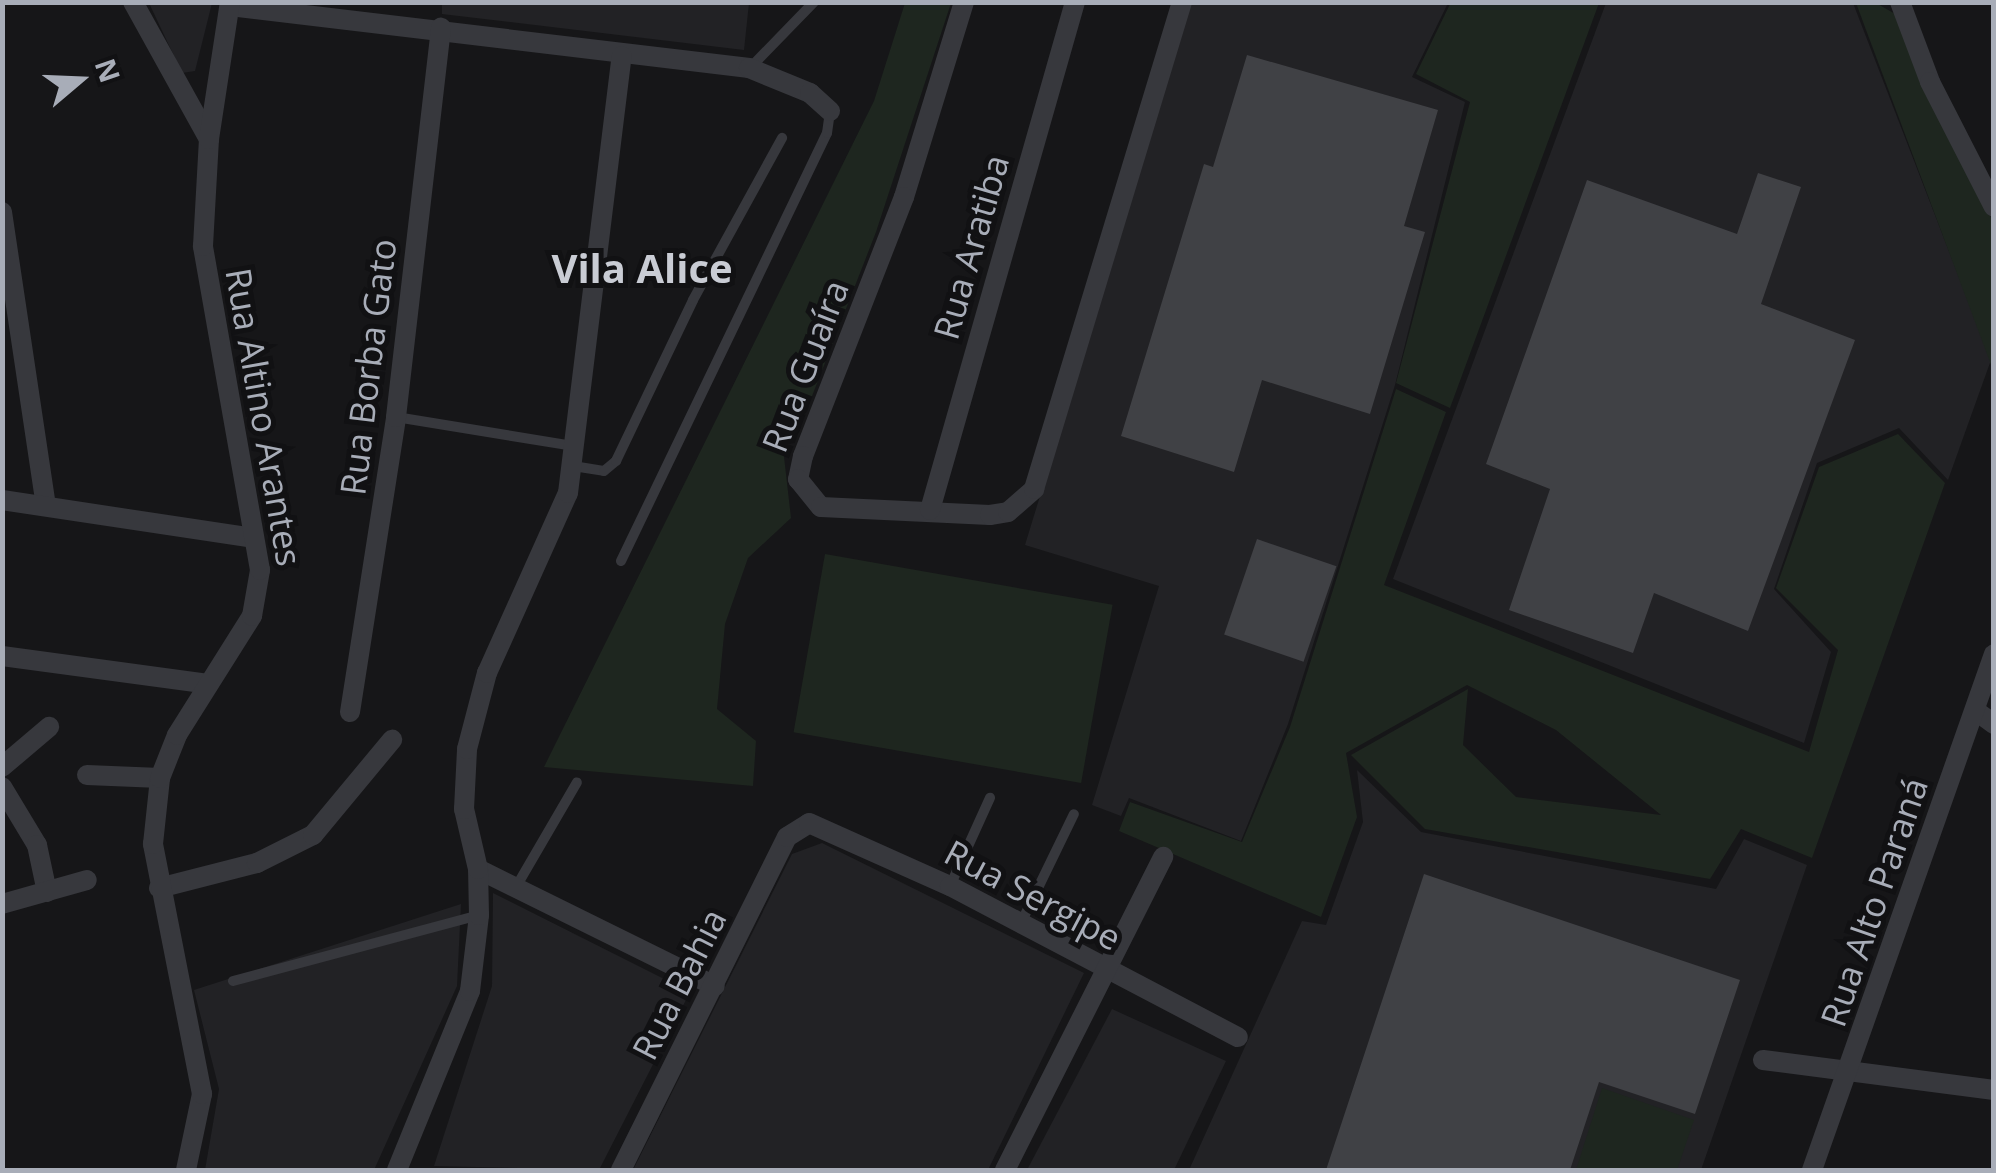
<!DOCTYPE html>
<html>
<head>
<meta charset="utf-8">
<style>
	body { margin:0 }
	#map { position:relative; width:1996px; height:1173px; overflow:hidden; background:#161618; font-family:"Open Sans",sans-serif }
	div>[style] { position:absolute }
	.built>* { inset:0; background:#222225 }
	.green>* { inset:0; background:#1e261f; transform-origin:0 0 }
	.building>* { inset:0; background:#404145; transform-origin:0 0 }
	.service>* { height:10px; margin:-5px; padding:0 5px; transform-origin:5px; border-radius:5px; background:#37383d }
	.minor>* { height:20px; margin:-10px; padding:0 10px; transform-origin:10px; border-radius:10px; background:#37383d }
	span { translate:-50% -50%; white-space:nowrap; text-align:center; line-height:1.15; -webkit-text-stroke:10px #111113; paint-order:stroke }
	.street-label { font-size:35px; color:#a8adb8 }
	.quarter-label { font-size:40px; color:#c9ccd4; font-weight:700 }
	.frame { position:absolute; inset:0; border:5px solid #a8adb8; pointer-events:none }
	.north { position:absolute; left:30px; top:30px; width:100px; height:100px; -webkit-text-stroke:8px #111113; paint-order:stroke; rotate:71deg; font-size:28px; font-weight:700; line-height:40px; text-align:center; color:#a8adb8 }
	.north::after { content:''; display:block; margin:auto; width:35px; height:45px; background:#a8adb8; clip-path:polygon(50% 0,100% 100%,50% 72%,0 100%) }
</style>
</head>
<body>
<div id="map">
	<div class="built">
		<div style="clip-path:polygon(1269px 2px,1448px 3px,1412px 77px,1465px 102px,1395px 385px,1288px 724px,1241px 841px,1129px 798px,1121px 816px,1092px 805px,1159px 586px,1025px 545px,1191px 3px)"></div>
		<div style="clip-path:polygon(149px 3px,212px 3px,195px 71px,182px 73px)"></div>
		<div style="clip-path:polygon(442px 3px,442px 2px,749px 3px,744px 50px,442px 14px)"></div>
		<div style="clip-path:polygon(1606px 3px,1853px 3px,1991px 360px,1948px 480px,1899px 428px,1817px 463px,1774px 589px,1831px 652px,1804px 743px,1393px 579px)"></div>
		<div style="clip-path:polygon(1357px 770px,1421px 832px,1716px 889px,1744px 839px,1807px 865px,1701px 1170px,1189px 1170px,1302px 921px,1326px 925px,1363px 822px)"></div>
		<div style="clip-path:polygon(822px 843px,1084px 973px,988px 1170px,633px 1170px,792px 854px)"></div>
		<div style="clip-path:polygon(493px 893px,690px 992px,599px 1170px,434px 1166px,492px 986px)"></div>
		<div style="clip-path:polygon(461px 904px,457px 986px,374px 1170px,205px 1170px,219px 1089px,194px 990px)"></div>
		<div style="clip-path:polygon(1112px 1009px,1226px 1061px,1174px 1170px,1027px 1170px)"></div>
	</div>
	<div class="green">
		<div style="clip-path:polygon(1451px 2px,1599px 3px,1450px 408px,1396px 383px,1470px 102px,1416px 74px)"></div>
		<div style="clip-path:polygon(905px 3px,951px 3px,876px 232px,798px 432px,783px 448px,791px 518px,748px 558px,725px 624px,717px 709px,756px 741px,753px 786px,544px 767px,874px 101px)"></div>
		<div style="clip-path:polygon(1856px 3px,1876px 3px,1897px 15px,1993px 222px,1993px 370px)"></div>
		<div style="clip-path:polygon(1396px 389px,1446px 412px,1384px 585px,1809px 752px,1838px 650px,1776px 588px,1819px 467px,1898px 434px,1945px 483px,1812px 858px,1741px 829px,1710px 879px,1425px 829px,1351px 755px,1468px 689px,1463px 745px,1516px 797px,1661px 815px,1556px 730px,1467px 685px,1346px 753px,1357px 817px,1321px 917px,1119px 831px,1130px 802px,1242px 842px,1290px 727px)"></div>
		<div style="left:825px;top:554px;width:292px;height:181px;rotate:10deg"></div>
		<div style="clip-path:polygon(1602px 1088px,1694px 1120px,1677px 1170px,1576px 1170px)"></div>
	</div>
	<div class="building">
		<div style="clip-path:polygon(1247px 55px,1438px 110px,1404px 226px,1425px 232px,1370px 414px,1262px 380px,1234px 472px,1121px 436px,1204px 164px,1213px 167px)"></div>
		<div style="clip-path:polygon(1758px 173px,1801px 187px,1761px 304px,1855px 340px,1748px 631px,1654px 593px,1633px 653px,1509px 610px,1550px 489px,1486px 464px,1587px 180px,1737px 234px)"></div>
		<div style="left:1257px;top:539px;width:84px;height:101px;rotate:19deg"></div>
		<div style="clip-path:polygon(1424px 874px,1740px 980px,1695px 1114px,1599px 1082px,1570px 1170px,1326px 1170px)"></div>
	</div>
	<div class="service">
		<div style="left:750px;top:68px;width:92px;rotate:-45.9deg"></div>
		<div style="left:396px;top:417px;width:179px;rotate:9.3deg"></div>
		<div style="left:573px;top:466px;width:31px;rotate:9deg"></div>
		<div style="left:604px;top:471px;width:16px;rotate:-40deg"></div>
		<div style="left:616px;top:461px;width:178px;rotate:-64.4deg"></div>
		<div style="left:693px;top:300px;width:185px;rotate:-61.2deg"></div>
		<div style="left:621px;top:561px;width:475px;rotate:-64.3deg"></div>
		<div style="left:827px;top:133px;width:22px;rotate:-82deg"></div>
		<div style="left:950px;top:886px;width:97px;rotate:-65.6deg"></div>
		<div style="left:516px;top:887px;width:121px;rotate:-59.8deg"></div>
		<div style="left:1021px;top:923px;width:121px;rotate:-64.1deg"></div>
		<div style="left:233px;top:981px;width:255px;rotate:-15deg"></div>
	</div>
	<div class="minor">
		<div style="left:133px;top:2px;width:157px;rotate:61deg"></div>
		<div style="left:964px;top:2px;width:204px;rotate:107.1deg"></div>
		<div style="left:904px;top:197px;width:278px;rotate:111.3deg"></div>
		<div style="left:803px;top:456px;width:24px;rotate:102deg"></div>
		<div style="left:798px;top:479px;width:36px;rotate:51deg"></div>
		<div style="left:821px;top:507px;width:169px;rotate:2.7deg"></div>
		<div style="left:990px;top:515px;width:18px;rotate:-9deg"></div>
		<div style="left:1008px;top:512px;width:35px;rotate:-41deg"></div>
		<div style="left:1034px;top:489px;width:509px;rotate:-73.1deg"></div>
		<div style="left:1900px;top:2px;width:85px;rotate:69.4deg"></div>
		<div style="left:1930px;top:82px;width:140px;rotate:62.9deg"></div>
		<div style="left:230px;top:6px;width:523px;rotate:6.81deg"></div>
		<div style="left:749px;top:68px;width:66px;rotate:22.3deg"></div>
		<div style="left:810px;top:93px;width:27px;rotate:42deg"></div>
		<div style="left:2px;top:212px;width:296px;rotate:81.5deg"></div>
		<div style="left:2px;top:500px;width:254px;rotate:8.6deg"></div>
		<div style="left:930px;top:510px;width:528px;rotate:-74.07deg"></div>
		<div style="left:2px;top:656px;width:208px;rotate:7.7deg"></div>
		<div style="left:1976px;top:711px;width:22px;rotate:36deg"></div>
		<div style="left:350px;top:712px;width:299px;rotate:-81.1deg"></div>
		<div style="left:396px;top:417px;width:392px;rotate:-83.4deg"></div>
		<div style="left:2px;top:767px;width:62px;rotate:-40.4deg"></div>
		<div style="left:87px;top:775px;width:73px;rotate:2.4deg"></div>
		<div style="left:2px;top:787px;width:68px;rotate:58.9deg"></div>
		<div style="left:37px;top:845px;width:48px;rotate:78deg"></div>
		<div style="left:478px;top:869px;width:264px;rotate:26.3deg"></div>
		<div style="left:159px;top:888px;width:101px;rotate:-14.3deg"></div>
		<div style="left:257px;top:863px;width:63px;rotate:-26.6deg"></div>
		<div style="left:313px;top:835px;width:124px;rotate:-50.3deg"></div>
		<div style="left:2px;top:904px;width:88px;rotate:-15.8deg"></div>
		<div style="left:1763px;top:1060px;width:233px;rotate:7.4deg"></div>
		<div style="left:186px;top:1170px;width:78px;rotate:-78.1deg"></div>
		<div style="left:202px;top:1094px;width:255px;rotate:-101.1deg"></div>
		<div style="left:153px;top:844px;width:66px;rotate:-83.9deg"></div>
		<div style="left:160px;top:778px;width:46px;rotate:-68.4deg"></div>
		<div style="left:177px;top:735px;width:141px;rotate:-57.8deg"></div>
		<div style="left:252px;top:616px;width:47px;rotate:-80.1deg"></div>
		<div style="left:260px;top:570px;width:329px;rotate:-100deg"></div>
		<div style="left:203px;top:246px;width:107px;rotate:-86.8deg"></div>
		<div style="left:209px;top:139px;width:139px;rotate:-81.3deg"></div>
		<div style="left:397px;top:1170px;width:193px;rotate:-67.8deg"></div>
		<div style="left:470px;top:991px;width:77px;rotate:-83.2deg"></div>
		<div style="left:479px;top:915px;width:46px;rotate:-91.2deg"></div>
		<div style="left:478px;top:869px;width:62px;rotate:-103.1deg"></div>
		<div style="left:464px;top:809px;width:60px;rotate:-87.1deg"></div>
		<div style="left:467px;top:749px;width:79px;rotate:-75.3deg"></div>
		<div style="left:487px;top:673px;width:197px;rotate:-65.8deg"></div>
		<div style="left:568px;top:493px;width:440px;rotate:-83deg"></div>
		<div style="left:621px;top:1170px;width:372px;rotate:-63.5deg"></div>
		<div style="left:787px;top:837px;width:26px;rotate:-32deg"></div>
		<div style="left:809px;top:823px;width:154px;rotate:24.1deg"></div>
		<div style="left:950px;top:886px;width:325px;rotate:27.7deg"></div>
		<div style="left:1005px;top:1170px;width:351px;rotate:-63.2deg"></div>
		<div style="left:1812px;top:1170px;width:547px;rotate:-70.57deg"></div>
	</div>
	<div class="street-label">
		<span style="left:971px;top:247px;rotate:-74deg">Rua Aratiba</span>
		<span style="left:805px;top:366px;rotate:-69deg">Rua Guaíra</span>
		<span style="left:368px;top:367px;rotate:-83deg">Rua Borba Gato</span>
		<span style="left:264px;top:417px;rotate:80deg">Rua Altino Arantes</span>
		<span style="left:1033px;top:895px;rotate:28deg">Rua Sergipe</span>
		<span style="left:1874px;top:902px;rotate:-71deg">Rua Alto Paraná</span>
		<span style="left:679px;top:984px;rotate:-63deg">Rua Bahia</span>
	</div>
	<div class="quarter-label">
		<span style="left:642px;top:268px">Vila Alice</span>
	</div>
	<div class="frame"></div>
	<div class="north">N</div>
</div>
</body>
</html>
